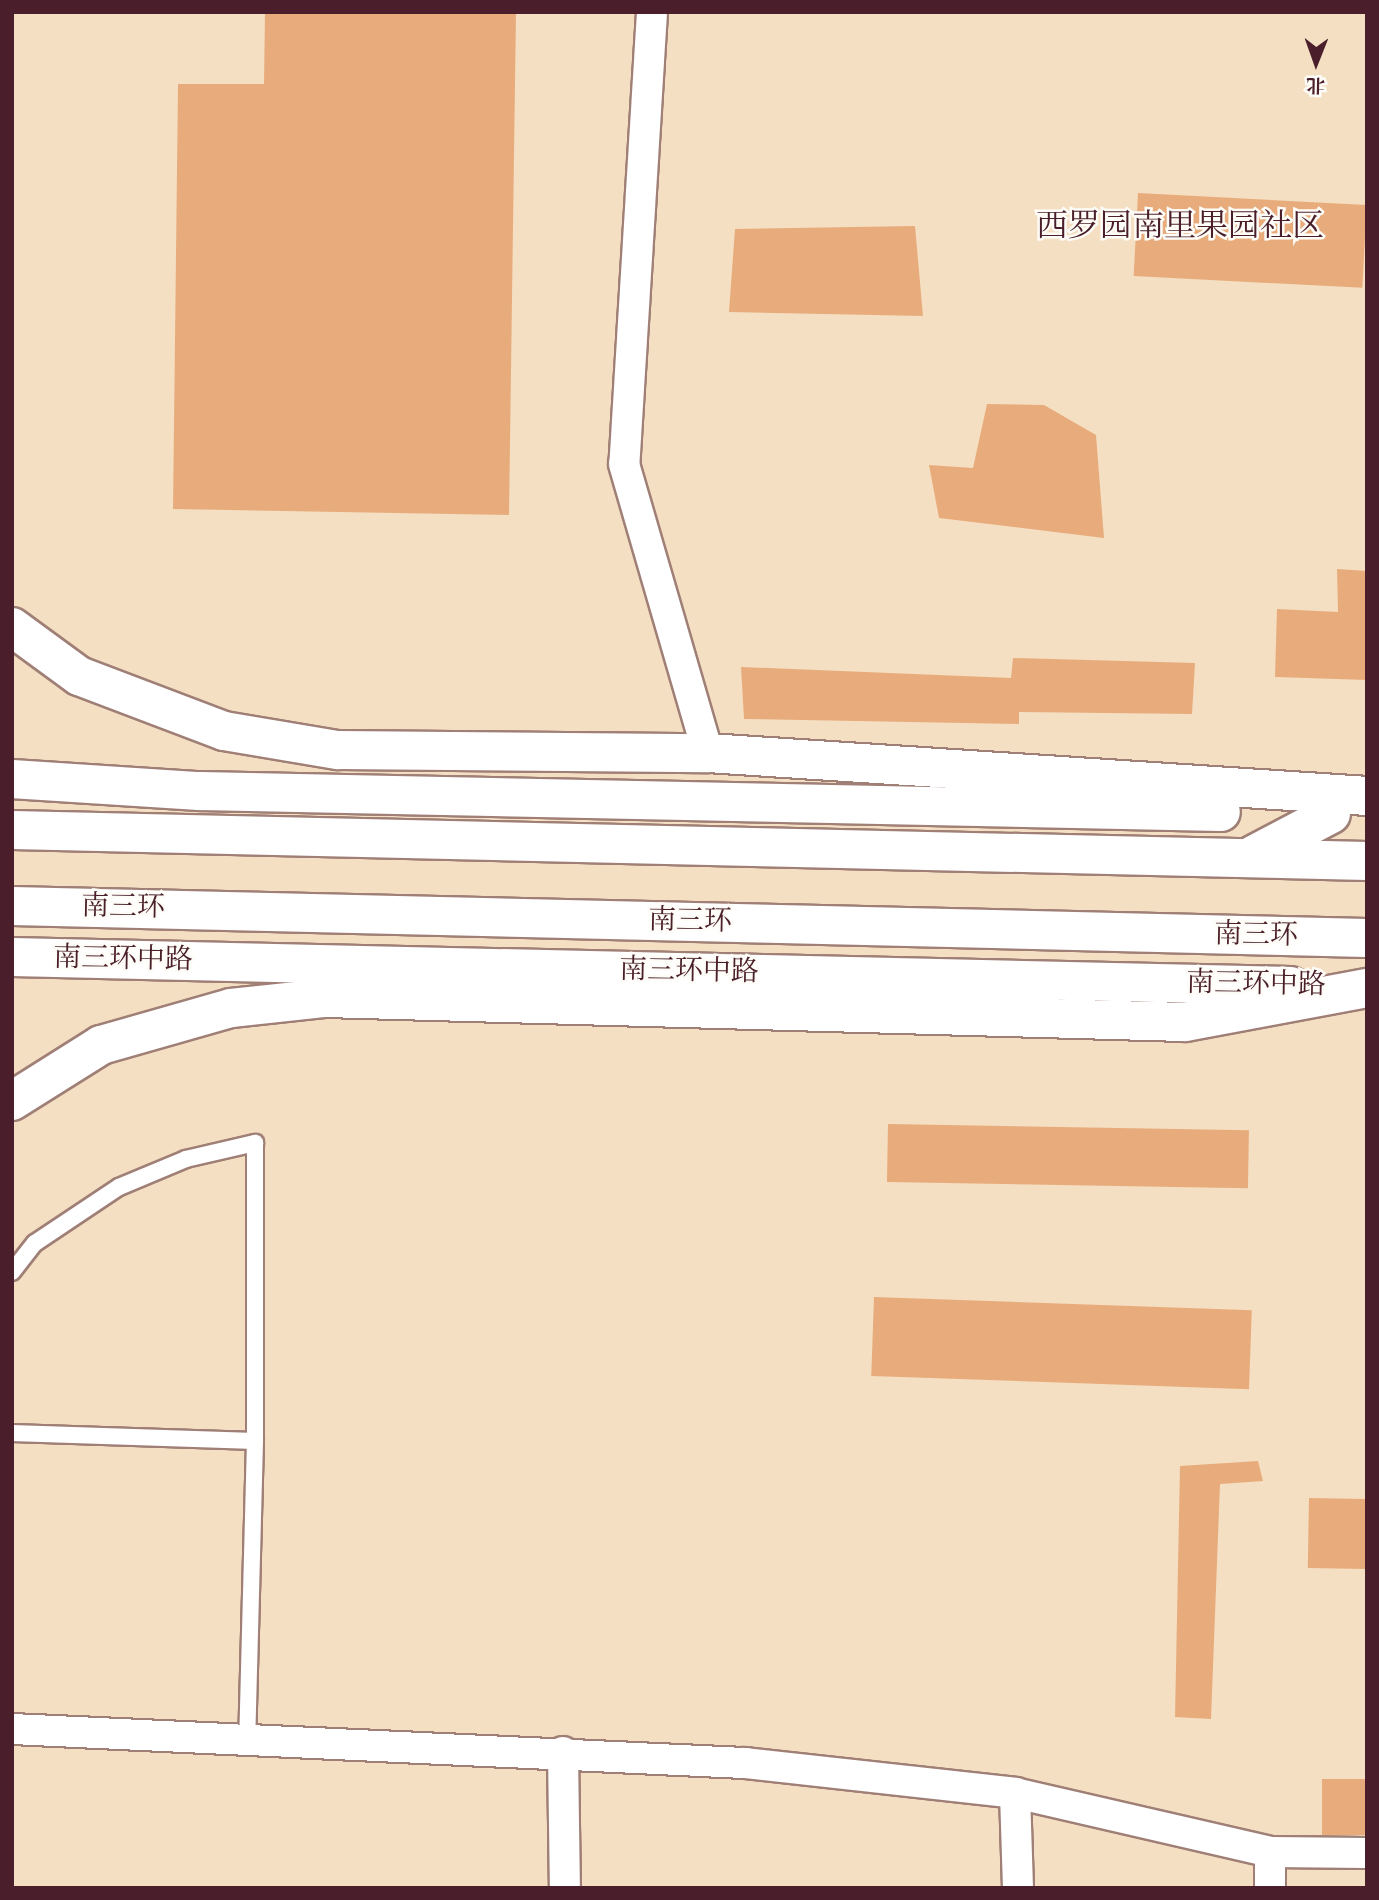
<!DOCTYPE html>
<html>
<head>
<meta charset="utf-8">
<style>
	body { margin:0 }
	#map { position:relative; width:1379px; height:1900px; overflow:hidden; background:#f4dfc2; font-family:"IM FELL English","Noto Serif SC",serif }
	div>[style] { position:absolute }
	.building>* { inset:0; background:#e8ac7c; transform-origin:0 0 }
	.roads { filter:drop-shadow(2px 0 #9f7f76) drop-shadow(-2px 0 #9f7f76) drop-shadow(0 2px #9f7f76) drop-shadow(0 -2px #9f7f76) }
	.service>* { height:16px; margin:-8px; padding:0 8px; transform-origin:8px; border-radius:8px; background:#fff }
	.minor>* { height:30px; margin:-15px; padding:0 15px; transform-origin:15px; border-radius:15px; background:#fff }
	.tertiary>* { height:38px; margin:-19px; padding:0 19px; transform-origin:19px; border-radius:19px; background:#fff }
	.trunk>* { height:38px; margin:-19px; padding:0 19px; transform-origin:19px; border-radius:19px; background:#fff }
	span { translate:-50% -50%; white-space:nowrap; text-align:center; line-height:1.15; -webkit-text-stroke:5px #fdfcf7; paint-order:stroke }
	.street-label { font-size:28px; color:#4a1f2b }
	.quarter-label { font-size:32px; color:#4a1f2b }
	.frame { position:absolute; inset:0; border:14px solid #4a1f2b; pointer-events:none }
	.north { position:absolute; left:1281px; top:28px; width:70px; height:70px; -webkit-text-stroke:5px #fdfcf7; paint-order:stroke; rotate:181deg; font-size:19px; font-weight:700; line-height:28px; text-align:center; color:#4a1f2b }
	.north::after { content:''; display:block; margin:auto; width:24px; height:32px; background:#4a1f2b; clip-path:polygon(50% 0,100% 100%,50% 72%,0 100%) }
</style>
</head>
<body>
<div id="map">
	<div class="building">
		<div style="clip-path:polygon(265px 12px,516px 12px,509px 515px,173px 509px,178px 84px,264px 84px)"></div>
		<div style="left:1138px;top:193px;width:229px;height:83px;rotate:3deg"></div>
		<div style="clip-path:polygon(915px 226px,923px 316px,729px 312px,735px 229px)"></div>
		<div style="clip-path:polygon(987px 404px,1044px 405px,1096px 435px,1104px 538px,939px 518px,929px 465px,973px 468px)"></div>
		<div style="clip-path:polygon(1337px 569px,1367px 571px,1367px 680px,1275px 677px,1277px 609px,1338px 612px)"></div>
		<div style="clip-path:polygon(1013px 658px,1195px 663px,1192px 714px,1019px 712px,1019px 724px,744px 719px,741px 667px,1011px 678px)"></div>
		<div style="left:888px;top:1124px;width:361px;height:58px;rotate:1deg"></div>
		<div style="left:874px;top:1297px;width:378px;height:79px;rotate:2deg"></div>
		<div style="clip-path:polygon(1258px 1461px,1263px 1481px,1220px 1484px,1211px 1719px,1175px 1717px,1180px 1466px)"></div>
		<div style="left:1309px;top:1498px;width:58px;height:70px;rotate:1deg"></div>
		<div style="left:1322px;top:1779px;width:45px;height:56px"></div>
	</div>
	<div class="roads">
		<div class="service">
			<div style="left:12px;top:1272px;width:37px;rotate:-52deg"></div>
			<div style="left:35px;top:1243px;width:101px;rotate:-33.7deg"></div>
			<div style="left:119px;top:1187px;width:73px;rotate:-22.7deg"></div>
			<div style="left:186px;top:1159px;width:71px;rotate:-13.1deg"></div>
			<div style="left:255px;top:1143px;width:298px;rotate:90deg"></div>
			<div style="left:12px;top:1433px;width:243px;rotate:1.9deg"></div>
			<div style="left:255px;top:1441px;width:299px;rotate:91.5deg"></div>
		</div>
		<div class="minor">
			<div style="left:652px;top:12px;width:453px;rotate:93.5deg"></div>
			<div style="left:624px;top:464px;width:301px;rotate:73.8deg"></div>
			<div style="left:12px;top:1729px;width:734px;rotate:2.66deg"></div>
			<div style="left:745px;top:1763px;width:272px;rotate:6.3deg"></div>
			<div style="left:1015px;top:1793px;width:262px;rotate:13deg"></div>
			<div style="left:1270px;top:1852px;width:97px;rotate:0.6deg"></div>
			<div style="left:563px;top:1752px;width:136px;rotate:89.2deg"></div>
			<div style="left:1015px;top:1793px;width:95px;rotate:88.2deg"></div>
			<div style="left:1270px;top:1888px;width:36px;rotate:-90deg"></div>
		</div>
		<div class="tertiary">
			<div style="left:12px;top:627px;width:83px;rotate:36.2deg"></div>
			<div style="left:79px;top:676px;width:155px;rotate:20.8deg"></div>
			<div style="left:224px;top:731px;width:116px;rotate:9.5deg"></div>
			<div style="left:338px;top:750px;width:370px;rotate:0.5deg"></div>
			<div style="left:708px;top:753px;width:660px;rotate:3.73deg"></div>
			<div style="left:12px;top:779px;width:188px;rotate:3.7deg"></div>
			<div style="left:200px;top:791px;width:1021px;rotate:1.18deg"></div>
			<div style="left:12px;top:957px;width:1279px;rotate:1.3deg"></div>
			<div style="left:12px;top:1101px;width:105px;rotate:-32.2deg"></div>
			<div style="left:101px;top:1045px;width:135px;rotate:-15.9deg"></div>
			<div style="left:231px;top:1008px;width:95px;rotate:-6.1deg"></div>
			<div style="left:325px;top:998px;width:860px;rotate:1.6deg"></div>
			<div style="left:1185px;top:1022px;width:185px;rotate:-10.6deg"></div>
		</div>
		<div class="trunk">
			<div style="left:12px;top:830px;width:1355px;rotate:1.31deg"></div>
			<div style="left:1253px;top:855px;width:88px;rotate:-27.7deg"></div>
			<div style="left:12px;top:906px;width:1355px;rotate:1.35deg"></div>
		</div>
	</div>
	<div class="street-label">
		<span style="left:123px;top:908px;rotate:1deg">南三环</span>
		<span style="left:690px;top:922px;rotate:1deg">南三环</span>
		<span style="left:1256px;top:936px;rotate:1deg">南三环</span>
		<span style="left:123px;top:960px;rotate:1deg">南三环中路</span>
		<span style="left:689px;top:972px;rotate:1deg">南三环中路</span>
		<span style="left:1256px;top:985px;rotate:1deg">南三环中路</span>
	</div>
	<div class="quarter-label">
		<span style="left:1180px;top:228px">西罗园南里果园社区</span>
	</div>
	<div class="frame"></div>
	<div class="north">北</div>
</div>
</body>
</html>
